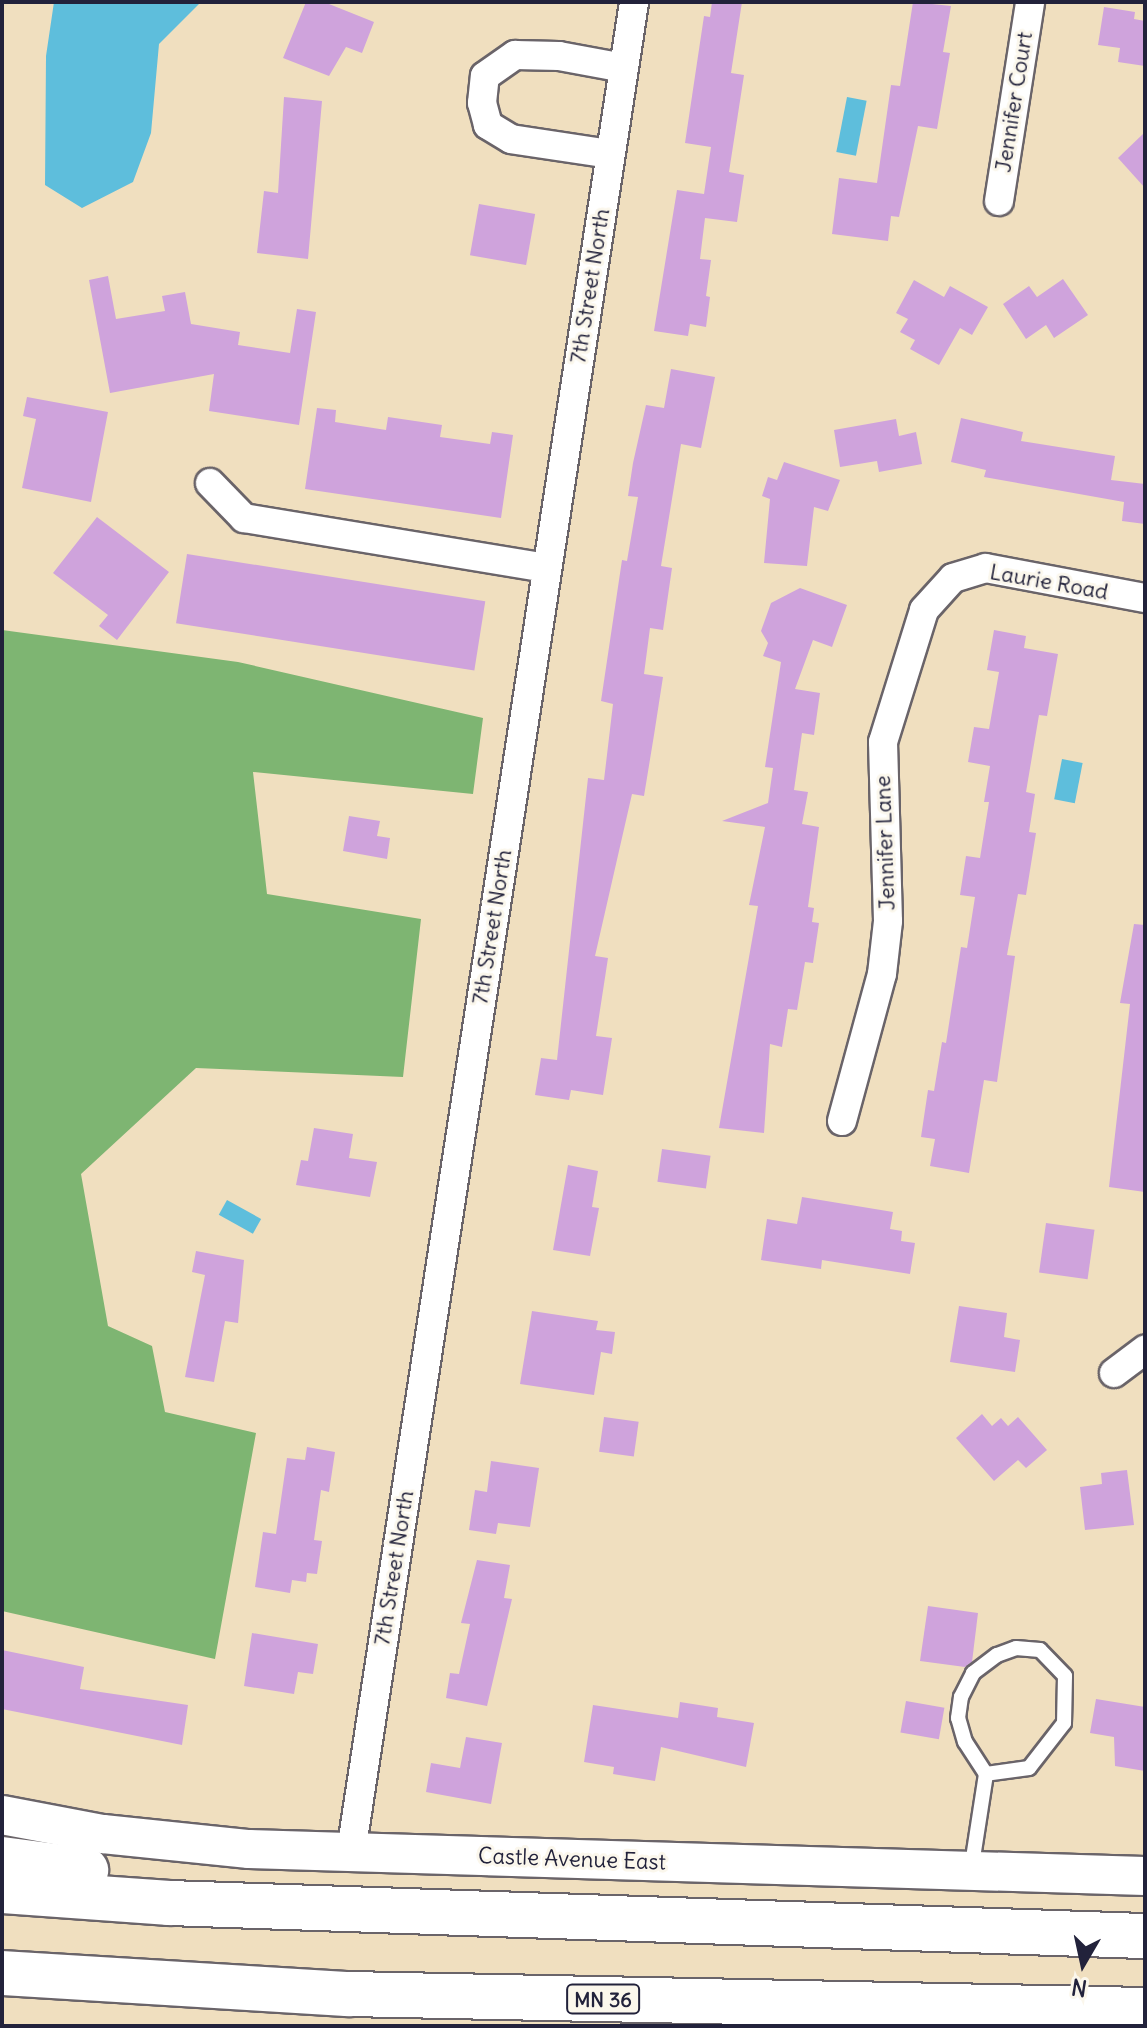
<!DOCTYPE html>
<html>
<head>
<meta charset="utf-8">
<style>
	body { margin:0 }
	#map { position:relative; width:1147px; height:2028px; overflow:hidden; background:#f0dfbf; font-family:Delius,sans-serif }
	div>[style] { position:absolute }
	.forest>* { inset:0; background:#7eb572 }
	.water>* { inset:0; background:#5ebedc; transform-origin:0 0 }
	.building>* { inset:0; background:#cfa3dc; transform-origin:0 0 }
	.roads { filter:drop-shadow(2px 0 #6a6469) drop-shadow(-2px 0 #6a6469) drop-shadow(0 2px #6a6469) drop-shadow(0 -2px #6a6469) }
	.lane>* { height:14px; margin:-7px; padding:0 7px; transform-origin:7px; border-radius:7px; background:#fff }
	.street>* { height:28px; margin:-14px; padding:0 14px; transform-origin:14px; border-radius:14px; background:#fff }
	.secondary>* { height:38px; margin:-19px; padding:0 19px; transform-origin:19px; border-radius:19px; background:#fff }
	.highway>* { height:44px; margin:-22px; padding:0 22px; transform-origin:22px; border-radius:22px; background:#fff }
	span { translate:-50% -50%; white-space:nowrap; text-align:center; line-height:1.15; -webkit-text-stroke:6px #fbf7ec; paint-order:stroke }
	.shield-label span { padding:2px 6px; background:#fbf7ec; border:2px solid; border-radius:6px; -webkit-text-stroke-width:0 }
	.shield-label { font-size:20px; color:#22223b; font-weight:700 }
	.street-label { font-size:22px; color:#22223b }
	.frame { position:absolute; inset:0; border:4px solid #22223b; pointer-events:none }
	.north { position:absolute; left:1043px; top:1924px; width:80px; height:80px; -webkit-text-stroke:6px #fbf7ec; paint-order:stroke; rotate:189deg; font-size:22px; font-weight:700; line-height:32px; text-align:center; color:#22223b }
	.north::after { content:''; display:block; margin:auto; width:28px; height:36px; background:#22223b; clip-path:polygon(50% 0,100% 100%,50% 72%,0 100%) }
</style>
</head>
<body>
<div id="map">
	<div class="forest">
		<div style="clip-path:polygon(2px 630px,238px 662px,483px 718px,473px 794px,253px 772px,267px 894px,421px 919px,403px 1077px,196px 1068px,81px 1174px,108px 1326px,152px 1346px,165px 1412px,256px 1433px,215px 1659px,2px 1611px)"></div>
	</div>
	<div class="water">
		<div style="clip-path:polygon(54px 2px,201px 2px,159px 44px,151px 133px,133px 182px,82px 208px,45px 185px,46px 56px)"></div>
		<div style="left:847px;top:97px;width:20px;height:56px;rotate:11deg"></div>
		<div style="left:1062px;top:759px;width:21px;height:41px;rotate:11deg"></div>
		<div style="left:227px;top:1200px;width:39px;height:17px;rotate:29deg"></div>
	</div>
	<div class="building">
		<div style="clip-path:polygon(306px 2px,324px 2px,374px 22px,362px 53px,346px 47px,329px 76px,283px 58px)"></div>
		<div style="clip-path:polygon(712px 2px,742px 2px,731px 73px,744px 75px,729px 172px,744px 175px,737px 222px,705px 218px,700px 259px,711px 260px,706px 296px,710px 297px,706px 327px,690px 324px,688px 336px,654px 331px,677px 190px,704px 194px,711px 147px,685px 143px,704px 16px,710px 17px)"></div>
		<div style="clip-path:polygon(913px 2px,951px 6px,943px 52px,950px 53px,937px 129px,918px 126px,899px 217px,891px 216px,888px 241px,832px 234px,839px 178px,877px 183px,891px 85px,900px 86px)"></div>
		<div style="clip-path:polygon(1104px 7px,1135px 12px,1134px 19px,1145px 21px,1145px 66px,1118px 62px,1120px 48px,1098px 45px)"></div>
		<div style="clip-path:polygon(284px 97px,322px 101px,308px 259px,257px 253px,264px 191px,278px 193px)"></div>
		<div style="clip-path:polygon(1145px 132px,1145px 188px,1118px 158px)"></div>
		<div style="left:479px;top:204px;width:57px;height:52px;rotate:10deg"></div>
		<div style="clip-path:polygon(108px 276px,116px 319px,165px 311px,162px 296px,185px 292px,191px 324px,240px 332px,238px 345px,290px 353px,297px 309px,316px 312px,299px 425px,209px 411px,214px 374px,110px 393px,89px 280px)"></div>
		<div style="clip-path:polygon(1063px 279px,1088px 315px,1054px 338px,1046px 325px,1026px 339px,1003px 304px,1029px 286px,1037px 297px)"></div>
		<div style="clip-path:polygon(914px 280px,944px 297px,950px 286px,988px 307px,972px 335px,960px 328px,939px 365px,910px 349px,915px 340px,900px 332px,908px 319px,896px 313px)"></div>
		<div style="clip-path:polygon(671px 369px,715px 377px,701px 448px,681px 444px,661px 566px,672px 568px,663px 630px,650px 628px,644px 674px,663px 677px,654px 735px,644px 796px,632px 794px,595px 956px,608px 958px,596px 1036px,612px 1038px,603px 1095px,571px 1090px,569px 1100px,535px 1095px,541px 1058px,557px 1060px,588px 778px,604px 780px,613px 704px,601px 701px,622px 560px,627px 561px,638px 497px,628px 496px,633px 463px,646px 405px,664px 408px)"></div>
		<div style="clip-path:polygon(27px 397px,108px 412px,91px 502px,22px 488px,36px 419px,23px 416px)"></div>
		<div style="clip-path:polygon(317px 408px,336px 410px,335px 422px,386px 430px,388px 417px,442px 425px,440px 437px,490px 444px,492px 432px,513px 435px,501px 518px,305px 489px)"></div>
		<div style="clip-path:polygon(961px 418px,1023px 432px,1021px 441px,1115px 456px,1111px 480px,1145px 484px,1145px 524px,1122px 521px,1124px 502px,984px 477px,986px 470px,951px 462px)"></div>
		<div style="clip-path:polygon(896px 419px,899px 436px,916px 432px,922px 464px,879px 472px,877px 461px,840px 467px,834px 430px)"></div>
		<div style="clip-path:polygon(784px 462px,840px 480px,828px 511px,814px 507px,807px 566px,764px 563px,770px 499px,762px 496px,768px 477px,777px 480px)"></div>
		<div style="clip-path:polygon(97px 517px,169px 572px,117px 640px,99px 626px,108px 615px,53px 573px)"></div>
		<div style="left:187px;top:554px;width:302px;height:70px;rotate:9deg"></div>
		<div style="clip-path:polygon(800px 588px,847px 605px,832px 647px,813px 640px,795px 689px,820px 693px,814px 735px,802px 733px,794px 790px,808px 792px,802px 824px,819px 827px,808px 907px,814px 908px,812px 922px,819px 923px,813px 963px,805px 962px,797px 1010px,788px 1009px,782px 1047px,770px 1044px,764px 1133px,719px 1128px,758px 906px,749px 905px,765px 827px,722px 821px,768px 803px,773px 768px,765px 767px,781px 662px,763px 656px,768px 643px,761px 631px,771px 603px)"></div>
		<div style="clip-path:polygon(994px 630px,1026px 636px,1024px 648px,1058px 654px,1047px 716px,1039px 715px,1026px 792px,1035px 794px,1029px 832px,1036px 833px,1026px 895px,1018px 894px,1007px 955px,1015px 956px,997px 1082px,984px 1080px,969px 1173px,930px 1166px,935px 1139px,921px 1137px,928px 1090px,934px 1091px,942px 1042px,946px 1043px,961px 947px,967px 948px,975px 897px,960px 895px,966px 856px,980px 858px,989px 802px,984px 802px,990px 766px,968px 762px,974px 727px,989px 729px,999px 672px,987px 670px)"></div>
		<div style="clip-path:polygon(349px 816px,380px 821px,377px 836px,390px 838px,387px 859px,343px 851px)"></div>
		<div style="clip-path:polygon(1134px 924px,1145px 925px,1145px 1192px,1109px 1187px,1130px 1004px,1120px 1003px)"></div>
		<div style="clip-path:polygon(314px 1128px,353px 1134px,349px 1158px,377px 1162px,370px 1197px,296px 1185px,301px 1160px,308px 1161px)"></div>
		<div style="left:662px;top:1149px;width:49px;height:33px;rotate:8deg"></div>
		<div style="clip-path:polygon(568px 1165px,598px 1171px,592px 1207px,599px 1208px,590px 1256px,553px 1250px)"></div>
		<div style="clip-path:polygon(802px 1197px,893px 1212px,890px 1229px,902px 1231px,901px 1241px,915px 1243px,910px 1274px,822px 1260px,821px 1269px,761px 1260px,767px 1219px,797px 1224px)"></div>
		<div style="left:1046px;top:1223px;width:49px;height:50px;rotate:8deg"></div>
		<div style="clip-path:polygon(196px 1251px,244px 1260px,238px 1323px,225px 1321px,214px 1382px,185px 1377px,205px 1275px,192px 1272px)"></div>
		<div style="clip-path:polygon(959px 1306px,1007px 1313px,1004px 1337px,1020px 1340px,1015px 1372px,950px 1362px)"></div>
		<div style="clip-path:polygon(532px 1311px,598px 1321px,596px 1330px,615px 1332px,612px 1354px,601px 1352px,594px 1395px,520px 1384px)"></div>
		<div style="clip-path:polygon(982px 1414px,992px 1426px,1001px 1418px,1008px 1426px,1018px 1417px,1047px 1450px,1026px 1468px,1018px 1460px,994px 1481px,956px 1438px)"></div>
		<div style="left:604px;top:1417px;width:35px;height:35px;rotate:8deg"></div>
		<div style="clip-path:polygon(307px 1447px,335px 1452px,329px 1492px,321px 1490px,314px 1540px,322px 1541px,317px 1574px,307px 1573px,306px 1582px,292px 1580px,290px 1593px,255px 1587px,263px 1532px,276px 1534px,287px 1458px,305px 1460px)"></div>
		<div style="clip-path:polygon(491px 1461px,539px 1468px,530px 1527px,498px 1523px,496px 1534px,469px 1530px,475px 1490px,487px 1492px)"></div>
		<div style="clip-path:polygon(1127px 1470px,1134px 1525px,1085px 1530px,1080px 1487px,1102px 1484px,1101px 1473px)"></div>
		<div style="clip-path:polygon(477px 1560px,510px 1565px,504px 1598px,512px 1599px,487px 1706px,446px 1698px,450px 1673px,459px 1674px,470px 1624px,461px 1623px)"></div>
		<div style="clip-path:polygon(928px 1606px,978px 1613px,972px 1662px,965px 1667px,920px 1661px)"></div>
		<div style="clip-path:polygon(252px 1633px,318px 1644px,313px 1674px,298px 1672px,294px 1694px,244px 1686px)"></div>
		<div style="clip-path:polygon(2px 1650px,84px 1667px,80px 1689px,188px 1705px,182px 1745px,2px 1709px)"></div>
		<div style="clip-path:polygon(1096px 1699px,1145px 1707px,1145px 1771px,1115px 1766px,1114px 1737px,1090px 1733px)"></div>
		<div style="left:906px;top:1701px;width:39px;height:32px;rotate:10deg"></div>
		<div style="clip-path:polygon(680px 1702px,718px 1708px,717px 1717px,754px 1723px,746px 1767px,661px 1747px,655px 1781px,613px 1774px,614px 1767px,584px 1762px,593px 1705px,678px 1718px)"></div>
		<div style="clip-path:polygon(466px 1737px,502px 1743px,491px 1804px,426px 1792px,431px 1763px,460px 1768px)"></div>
	</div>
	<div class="roads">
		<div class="lane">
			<div style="left:971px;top:1871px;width:98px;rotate:-81.2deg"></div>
			<div style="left:986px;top:1774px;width:38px;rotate:-123deg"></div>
			<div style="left:965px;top:1742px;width:25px;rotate:-106deg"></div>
			<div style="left:958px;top:1718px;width:21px;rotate:-82deg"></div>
			<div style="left:961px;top:1697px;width:27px;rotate:-63deg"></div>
			<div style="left:973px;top:1673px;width:30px;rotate:-37deg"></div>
			<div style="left:997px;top:1655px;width:20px;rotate:-20deg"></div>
			<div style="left:1016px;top:1648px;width:24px;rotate:5deg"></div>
			<div style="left:1040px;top:1650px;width:36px;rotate:46deg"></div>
			<div style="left:1065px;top:1676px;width:47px;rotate:91.2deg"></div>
			<div style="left:1064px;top:1723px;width:57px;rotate:127.9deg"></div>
			<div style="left:1029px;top:1768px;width:43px;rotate:172.1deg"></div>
		</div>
		<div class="street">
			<div style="left:610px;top:154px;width:100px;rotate:-171.4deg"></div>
			<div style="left:511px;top:139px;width:27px;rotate:-149deg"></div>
			<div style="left:488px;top:125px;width:23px;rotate:-105deg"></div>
			<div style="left:482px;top:103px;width:27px;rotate:-84deg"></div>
			<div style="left:485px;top:76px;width:37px;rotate:-35deg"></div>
			<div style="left:515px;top:55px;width:44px;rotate:1.3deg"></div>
			<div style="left:559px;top:56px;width:66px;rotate:10.5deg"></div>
			<div style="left:999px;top:201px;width:201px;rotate:-81.1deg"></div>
			<div style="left:210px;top:483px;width:49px;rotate:45.8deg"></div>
			<div style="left:244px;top:518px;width:307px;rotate:9.4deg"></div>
			<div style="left:842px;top:1121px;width:152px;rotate:-74.8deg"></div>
			<div style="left:882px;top:974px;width:53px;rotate:-83.5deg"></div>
			<div style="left:888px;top:921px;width:179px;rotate:-91.6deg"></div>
			<div style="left:883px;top:742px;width:138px;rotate:-72.7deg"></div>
			<div style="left:924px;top:610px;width:43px;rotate:-47.8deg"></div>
			<div style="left:953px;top:578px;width:34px;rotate:-17deg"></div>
			<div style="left:986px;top:568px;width:162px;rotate:10.7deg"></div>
			<div style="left:1114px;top:1373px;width:39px;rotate:-37deg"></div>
			<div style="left:351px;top:1852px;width:1872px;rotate:-81.3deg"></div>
		</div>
		<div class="secondary">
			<div style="left:2px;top:1815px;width:103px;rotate:10.7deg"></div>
			<div style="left:103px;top:1834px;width:147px;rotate:5.9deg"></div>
			<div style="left:249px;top:1849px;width:896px;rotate:1.73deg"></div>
		</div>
		<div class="highway">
			<div style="left:2px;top:1859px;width:85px;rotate:7.5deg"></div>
			<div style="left:2px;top:1891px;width:167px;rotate:4.1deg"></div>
			<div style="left:169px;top:1903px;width:977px;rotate:1.94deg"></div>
			<div style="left:2px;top:1973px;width:347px;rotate:3.5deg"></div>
			<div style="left:348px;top:1994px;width:797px;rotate:1.15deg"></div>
		</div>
	</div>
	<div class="shield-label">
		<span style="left:603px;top:1999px">MN 36</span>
	</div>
	<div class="street-label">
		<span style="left:1014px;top:102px;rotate:-81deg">Jennifer Court</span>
		<span style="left:590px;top:286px;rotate:-81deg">7th Street North</span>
		<span style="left:1049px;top:582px;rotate:10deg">Laurie Road</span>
		<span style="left:885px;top:843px;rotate:-92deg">Jennifer Lane</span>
		<span style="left:492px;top:927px;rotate:-81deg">7th Street North</span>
		<span style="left:394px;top:1568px;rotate:-81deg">7th Street North</span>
		<span style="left:572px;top:1859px;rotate:2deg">Castle Avenue East</span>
	</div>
	<div class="frame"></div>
	<div class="north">N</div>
</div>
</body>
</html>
